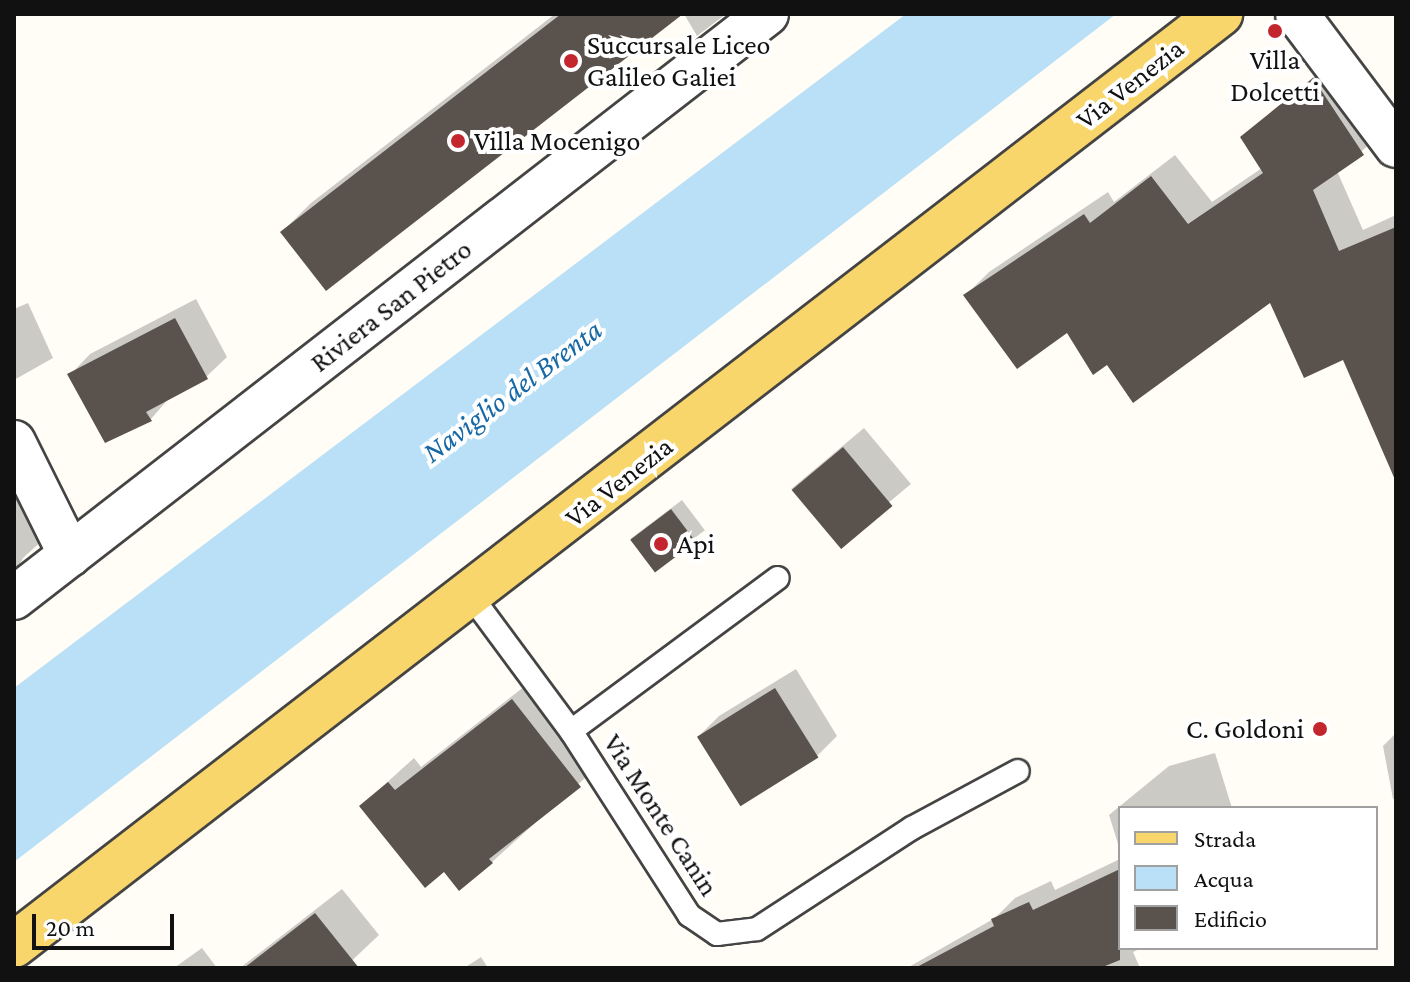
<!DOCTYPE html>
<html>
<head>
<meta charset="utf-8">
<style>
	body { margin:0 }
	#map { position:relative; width:1410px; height:982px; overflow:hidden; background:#fffdf5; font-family:"Crimson Pro",serif }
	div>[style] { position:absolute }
	.water>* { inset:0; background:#b9e0f7 }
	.shadow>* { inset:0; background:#0003; transform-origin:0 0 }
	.building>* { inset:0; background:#5a524d; transform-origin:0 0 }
	.roads { filter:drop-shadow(2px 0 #444) drop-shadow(-2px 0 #444) drop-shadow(0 2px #444) drop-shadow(0 -2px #444) }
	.lane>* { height:22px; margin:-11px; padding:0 11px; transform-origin:11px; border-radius:11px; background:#fff }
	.street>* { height:42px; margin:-21px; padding:0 21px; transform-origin:21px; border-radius:21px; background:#fff }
	.primary>* { height:44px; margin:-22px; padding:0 22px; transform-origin:22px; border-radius:22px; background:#f9d66b }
	.dots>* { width:22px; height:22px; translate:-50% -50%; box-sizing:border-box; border:4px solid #fff; border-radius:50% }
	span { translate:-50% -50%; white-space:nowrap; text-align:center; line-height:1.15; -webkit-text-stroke:8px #fff; paint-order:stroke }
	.poi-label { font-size:28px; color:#111 }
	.left { translate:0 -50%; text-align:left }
	.right { translate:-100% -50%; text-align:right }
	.street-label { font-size:28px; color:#111 }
	.water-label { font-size:30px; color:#1768a6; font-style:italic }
	.frame { position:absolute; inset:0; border:16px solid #111; pointer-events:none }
	.legend { position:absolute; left:1118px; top:806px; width:260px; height:144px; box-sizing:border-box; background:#fff; border:2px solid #a0a0a0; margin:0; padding:10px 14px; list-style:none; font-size:24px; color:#111 }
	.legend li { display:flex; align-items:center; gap:16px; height:40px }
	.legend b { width:40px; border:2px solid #a0a0a0 }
	.scale { position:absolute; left:32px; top:914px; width:142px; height:36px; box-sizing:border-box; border:4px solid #111; border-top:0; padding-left:10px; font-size:24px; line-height:28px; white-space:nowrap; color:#111; -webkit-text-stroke:6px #fff; paint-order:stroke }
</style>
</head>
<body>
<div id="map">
	<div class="water">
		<div style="clip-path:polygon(906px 14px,1116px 14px,14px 862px,14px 688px)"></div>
	</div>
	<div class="shadow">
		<div style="clip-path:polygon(555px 14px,660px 14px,282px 232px,311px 203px)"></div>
		<div style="clip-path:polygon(684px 14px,726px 14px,697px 36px)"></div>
		<div style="clip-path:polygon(1337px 57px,1386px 131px,1337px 171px,1363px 230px,1396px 215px,1396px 477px,1344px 357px,1271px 300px,1068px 330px,966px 295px,989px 272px,1108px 192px,1114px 202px,1175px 155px,1212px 202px,1262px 168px,1242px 137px)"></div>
		<div style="clip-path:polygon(196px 299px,227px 357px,206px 377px,170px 397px,151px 419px,106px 441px,70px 375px,90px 354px)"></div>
		<div style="clip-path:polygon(28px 303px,53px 358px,14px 380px,14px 309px)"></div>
		<div style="clip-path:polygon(14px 421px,67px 518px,23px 558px,14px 575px)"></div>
		<div style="left:864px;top:428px;width:73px;height:95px;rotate:50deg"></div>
		<div style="left:682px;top:500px;width:38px;height:64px;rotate:53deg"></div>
		<div style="clip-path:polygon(796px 669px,837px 736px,817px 756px,698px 737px,719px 716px)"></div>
		<div style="clip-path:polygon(538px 676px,605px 760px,492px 862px,445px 869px,361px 806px,414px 758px,421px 767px)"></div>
		<div style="clip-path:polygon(1396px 733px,1396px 798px,1393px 799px,1383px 746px)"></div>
		<div style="clip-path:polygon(1215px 753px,1232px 808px,1120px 808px,1120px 850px,1109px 815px,1169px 766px)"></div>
		<div style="clip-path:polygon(1120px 859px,1120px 948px,1142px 948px,1133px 952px,1140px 968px,907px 968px,995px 918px,1015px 898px,1051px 881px,1055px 890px)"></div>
		<div style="clip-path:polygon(342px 889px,379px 935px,344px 968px,240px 968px)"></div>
		<div style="clip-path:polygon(202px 948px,217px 968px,174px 968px)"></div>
		<div style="clip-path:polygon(481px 957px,488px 968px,464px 968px)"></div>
	</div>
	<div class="building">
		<div style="clip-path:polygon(561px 14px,683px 14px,326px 291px,280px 232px)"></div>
		<div style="clip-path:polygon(1313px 78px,1364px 155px,1313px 190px,1339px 251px,1396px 227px,1396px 482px,1343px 360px,1304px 378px,1270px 303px,1133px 403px,1107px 365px,1093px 375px,1067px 333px,1017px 369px,963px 295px,1084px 214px,1090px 223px,1151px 176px,1188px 224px,1263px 173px,1240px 137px)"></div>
		<div style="clip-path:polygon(175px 318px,208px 379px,146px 412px,152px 421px,105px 443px,67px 374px)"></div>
		<div style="left:843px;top:447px;width:77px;height:67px;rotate:50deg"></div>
		<div style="left:671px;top:509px;width:41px;height:51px;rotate:53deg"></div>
		<div style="left:775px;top:688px;width:82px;height:92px;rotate:58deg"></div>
		<div style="clip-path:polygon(512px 699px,581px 787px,489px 859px,493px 863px,459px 891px,444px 872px,425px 888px,359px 806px,388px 782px,395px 790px)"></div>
		<div style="clip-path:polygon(1120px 869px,1120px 960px,1100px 968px,915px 968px,994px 926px,991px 919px,1029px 902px,1033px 910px)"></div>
		<div style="clip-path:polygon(315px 913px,359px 968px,244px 968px)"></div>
	</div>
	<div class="roads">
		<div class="lane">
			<div style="left:471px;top:596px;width:168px;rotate:53.5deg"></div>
			<div style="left:571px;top:731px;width:219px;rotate:57.3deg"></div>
			<div style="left:689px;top:915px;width:34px;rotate:34deg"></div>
			<div style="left:717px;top:934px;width:40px;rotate:-7.1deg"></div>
			<div style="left:757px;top:929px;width:185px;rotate:-33.1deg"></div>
			<div style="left:912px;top:828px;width:120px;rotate:-28.3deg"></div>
			<div style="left:571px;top:731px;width:257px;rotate:-36.5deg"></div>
		</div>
		<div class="street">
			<div style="left:1297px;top:14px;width:165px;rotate:53.1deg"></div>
			<div style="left:14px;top:442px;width:126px;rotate:63.6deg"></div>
			<div style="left:14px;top:598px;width:953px;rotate:-37.8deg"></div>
		</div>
		<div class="primary">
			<div style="left:14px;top:945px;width:1524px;rotate:-37.67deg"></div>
		</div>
	</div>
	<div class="dots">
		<div style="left:1275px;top:31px;background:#c4262e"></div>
		<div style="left:571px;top:61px;background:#c4262e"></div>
		<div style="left:458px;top:141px;background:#c4262e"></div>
		<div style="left:661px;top:544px;background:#c4262e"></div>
		<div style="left:1320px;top:729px;background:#c4262e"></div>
	</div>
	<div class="poi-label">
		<span class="left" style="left:587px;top:61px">Succursale Liceo<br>Galileo Galiei</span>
		<span style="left:1275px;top:76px">Villa<br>Dolcetti</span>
		<span class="left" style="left:474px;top:141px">Villa Mocenigo</span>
		<span class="left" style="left:677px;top:544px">Api</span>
		<span class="right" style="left:1304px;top:729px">C. Goldoni</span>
	</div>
	<div class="street-label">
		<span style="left:1130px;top:84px;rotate:-38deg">Via Venezia</span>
		<span style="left:391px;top:306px;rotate:-38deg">Riviera San Pietro</span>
		<span style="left:619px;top:482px;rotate:-38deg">Via Venezia</span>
		<span style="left:661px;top:815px;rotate:57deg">Via Monte Canin</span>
	</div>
	<div class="water-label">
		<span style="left:512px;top:391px;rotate:-37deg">Naviglio del Brenta</span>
	</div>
	<div class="frame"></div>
	<ul class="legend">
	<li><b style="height:10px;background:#f9d66b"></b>Strada</li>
	<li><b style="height:22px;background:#b9e0f7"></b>Acqua</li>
	<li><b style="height:22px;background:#5a524d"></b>Edificio</li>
	</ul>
	<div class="scale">20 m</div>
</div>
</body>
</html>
